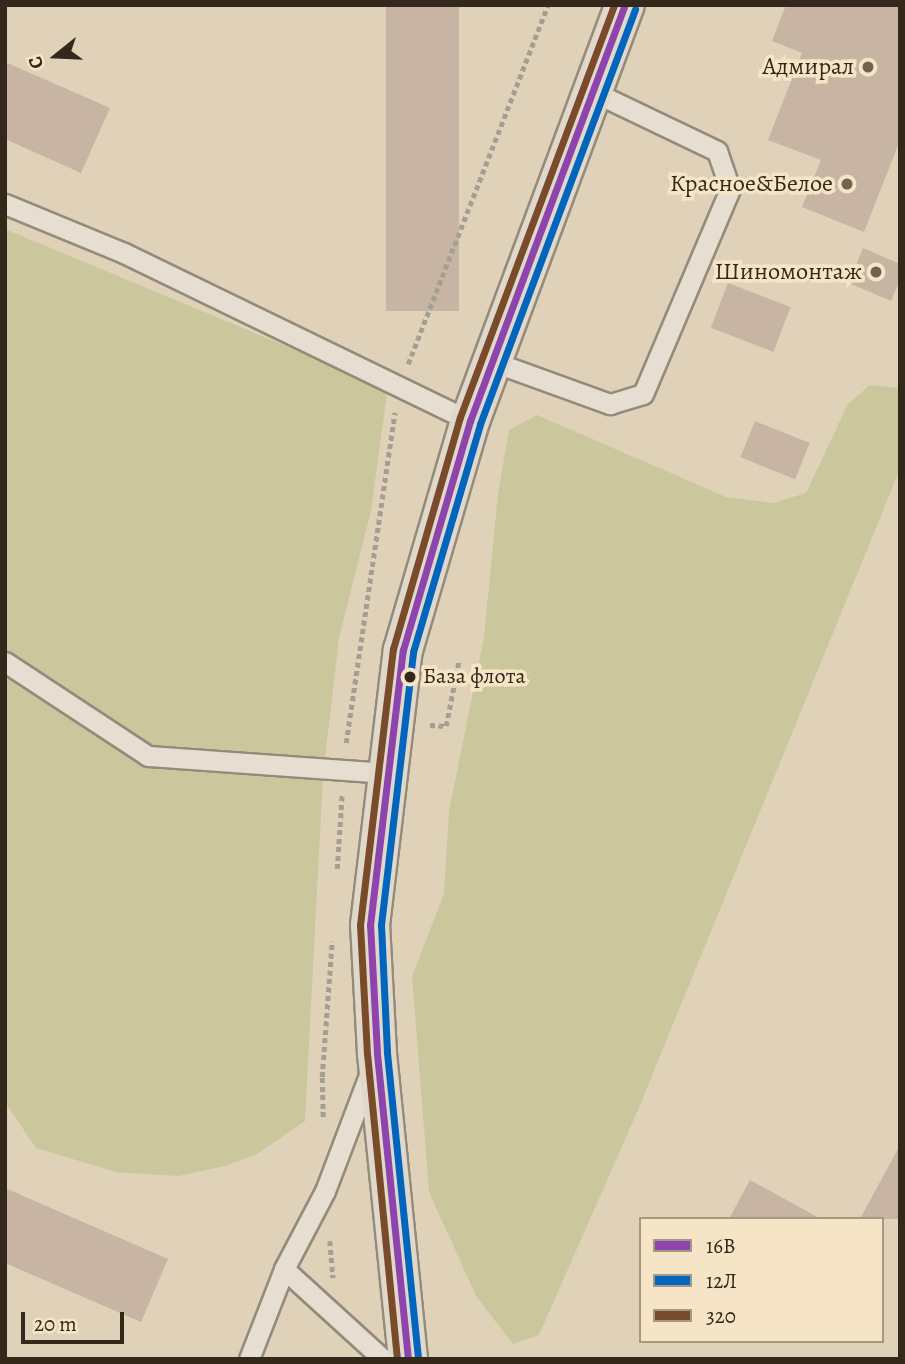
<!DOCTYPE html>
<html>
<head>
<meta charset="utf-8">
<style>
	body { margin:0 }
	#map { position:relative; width:905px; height:1364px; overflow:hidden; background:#dfd2b8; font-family:Alegreya,serif }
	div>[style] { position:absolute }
	.green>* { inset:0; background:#cac79d }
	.building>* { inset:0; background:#c7b4a2; transform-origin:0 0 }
	.path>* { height:4.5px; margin-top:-2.25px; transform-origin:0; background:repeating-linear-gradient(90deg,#a59f93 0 5px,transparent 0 8.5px) }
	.roads { filter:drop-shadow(2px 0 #948b7a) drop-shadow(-2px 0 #948b7a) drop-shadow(0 2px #948b7a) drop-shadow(0 -2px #948b7a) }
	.service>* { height:19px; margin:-9.5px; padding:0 9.5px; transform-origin:9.5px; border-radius:9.5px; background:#e5ded1 }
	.primary>* { height:38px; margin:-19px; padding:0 19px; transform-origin:19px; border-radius:19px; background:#e0d8ca }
	.bus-1>* { height:7px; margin:-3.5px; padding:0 3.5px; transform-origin:3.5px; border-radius:3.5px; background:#8e44ad }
	.bus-2>* { height:7px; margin:-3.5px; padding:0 3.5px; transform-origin:3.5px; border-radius:3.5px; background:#0065bd }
	.bus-3>* { height:7px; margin:-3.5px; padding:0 3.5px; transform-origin:3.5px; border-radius:3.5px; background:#7a4b2a }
	.dots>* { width:19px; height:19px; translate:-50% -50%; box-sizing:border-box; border:4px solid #f5e5c6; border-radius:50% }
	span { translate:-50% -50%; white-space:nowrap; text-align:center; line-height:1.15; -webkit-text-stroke:7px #f5e5c6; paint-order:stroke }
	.bus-label { font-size:22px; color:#332819 }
	.left { translate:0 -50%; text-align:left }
	.poi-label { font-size:24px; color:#332819 }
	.right { translate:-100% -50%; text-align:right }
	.frame { position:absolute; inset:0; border:7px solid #332819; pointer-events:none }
	.legend { position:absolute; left:639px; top:1217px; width:245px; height:126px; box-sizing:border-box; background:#f5e5c6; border:2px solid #a79981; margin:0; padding:9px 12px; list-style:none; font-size:21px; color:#332819 }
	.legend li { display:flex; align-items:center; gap:14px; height:35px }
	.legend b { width:35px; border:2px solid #a79981 }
	.north { position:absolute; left:21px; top:21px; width:70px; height:70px; -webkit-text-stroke:5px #f5e5c6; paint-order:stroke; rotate:252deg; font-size:19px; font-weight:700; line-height:28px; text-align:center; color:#332819 }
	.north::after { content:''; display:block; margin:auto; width:24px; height:32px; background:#332819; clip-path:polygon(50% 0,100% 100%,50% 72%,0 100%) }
	.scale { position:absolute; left:21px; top:1312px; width:103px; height:32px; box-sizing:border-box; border:4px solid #332819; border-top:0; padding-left:9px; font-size:21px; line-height:24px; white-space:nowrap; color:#332819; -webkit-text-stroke:5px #f5e5c6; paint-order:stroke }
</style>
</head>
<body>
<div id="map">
	<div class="green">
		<div style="clip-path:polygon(5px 229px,377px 384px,387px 393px,371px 511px,339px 638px,323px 776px,305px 1121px,257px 1154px,225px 1166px,179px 1176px,116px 1172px,36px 1148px,5px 1102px)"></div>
		<div style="clip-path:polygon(870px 385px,900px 388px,900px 469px,638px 1110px,539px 1335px,513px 1344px,476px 1296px,429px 1192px,412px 976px,444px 894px,449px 811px,484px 637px,498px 494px,509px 430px,537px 415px,726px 497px,773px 503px,806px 493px,848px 404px)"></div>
	</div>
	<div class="building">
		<div style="left:386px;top:5px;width:73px;height:306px"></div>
		<div style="clip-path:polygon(786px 5px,900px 5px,900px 140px,864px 232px,802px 207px,821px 160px,768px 140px,802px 53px,772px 41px)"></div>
		<div style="clip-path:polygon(5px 62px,110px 108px,81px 173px,5px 139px)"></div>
		<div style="clip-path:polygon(863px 248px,900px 264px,900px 280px,891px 301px,849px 283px)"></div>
		<div style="left:728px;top:283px;width:67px;height:48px;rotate:21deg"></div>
		<div style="left:755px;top:421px;width:59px;height:39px;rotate:22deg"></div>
		<div style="clip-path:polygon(900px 1145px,900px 1219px,860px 1219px)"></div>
		<div style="clip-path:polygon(750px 1180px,821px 1219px,729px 1219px)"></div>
		<div style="clip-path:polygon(5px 1188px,168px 1259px,141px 1322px,5px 1263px)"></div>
	</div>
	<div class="path">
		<div style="left:408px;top:364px;width:385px;rotate:-68.7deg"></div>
		<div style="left:430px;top:725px;width:16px;rotate:4deg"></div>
		<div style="left:446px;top:726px;width:67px;rotate:-78.9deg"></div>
		<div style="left:346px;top:743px;width:334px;rotate:-81.6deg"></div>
		<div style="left:337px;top:869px;width:75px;rotate:-86.2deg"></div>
		<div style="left:323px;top:1117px;width:40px;rotate:-91.4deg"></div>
		<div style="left:322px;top:1077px;width:136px;rotate:-85.8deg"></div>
		<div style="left:330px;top:1241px;width:37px;rotate:85deg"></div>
	</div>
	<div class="roads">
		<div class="service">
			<div style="left:5px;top:204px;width:129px;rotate:22.4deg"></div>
			<div style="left:124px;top:253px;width:385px;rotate:25.9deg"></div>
			<div style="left:491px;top:361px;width:127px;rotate:19.9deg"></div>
			<div style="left:610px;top:404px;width:34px;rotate:-17deg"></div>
			<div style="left:643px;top:394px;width:223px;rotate:-67deg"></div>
			<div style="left:730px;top:189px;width:40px;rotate:-108.9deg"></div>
			<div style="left:717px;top:151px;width:139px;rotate:-154.4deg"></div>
			<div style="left:5px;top:662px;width:171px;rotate:33.3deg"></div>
			<div style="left:148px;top:756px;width:240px;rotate:4.1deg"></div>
			<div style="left:284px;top:1269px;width:134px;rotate:42.3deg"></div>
			<div style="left:249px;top:1359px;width:97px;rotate:-68.7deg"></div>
			<div style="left:284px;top:1269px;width:88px;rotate:-62.3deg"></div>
			<div style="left:325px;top:1191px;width:129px;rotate:-69.2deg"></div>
		</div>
		<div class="primary">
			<div style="left:408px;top:1359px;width:308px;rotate:-95.8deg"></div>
			<div style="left:377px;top:1053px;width:128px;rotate:-93.1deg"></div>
			<div style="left:370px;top:925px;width:277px;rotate:-83.2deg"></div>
			<div style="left:403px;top:650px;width:239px;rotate:-73.7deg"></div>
			<div style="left:470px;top:421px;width:444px;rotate:-69.6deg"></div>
		</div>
	</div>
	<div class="bus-1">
		<div style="left:408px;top:1359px;width:308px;rotate:-95.8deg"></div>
		<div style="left:377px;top:1053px;width:128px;rotate:-93.1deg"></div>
		<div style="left:370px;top:925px;width:277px;rotate:-83.2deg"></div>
		<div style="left:403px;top:650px;width:239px;rotate:-73.7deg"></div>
		<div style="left:470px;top:421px;width:444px;rotate:-69.6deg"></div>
	</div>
	<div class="bus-2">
		<div style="left:418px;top:1358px;width:308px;rotate:-95.8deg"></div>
		<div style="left:387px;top:1052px;width:127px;rotate:-92.7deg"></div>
		<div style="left:381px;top:925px;width:275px;rotate:-83.3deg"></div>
		<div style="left:413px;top:652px;width:238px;rotate:-73.6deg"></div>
		<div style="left:480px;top:424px;width:443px;rotate:-69.5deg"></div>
	</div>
	<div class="bus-3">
		<div style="left:397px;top:1359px;width:306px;rotate:-95.6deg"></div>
		<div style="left:367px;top:1054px;width:129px;rotate:-93.1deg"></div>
		<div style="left:360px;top:925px;width:278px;rotate:-83.2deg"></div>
		<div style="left:393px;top:649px;width:241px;rotate:-73.9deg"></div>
		<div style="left:460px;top:417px;width:440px;rotate:-69.5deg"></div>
	</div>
	<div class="dots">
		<div style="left:868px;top:67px;background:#6f6451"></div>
		<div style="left:847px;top:184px;background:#6f6451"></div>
		<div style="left:876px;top:272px;background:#6f6451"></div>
		<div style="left:410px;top:677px;background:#332819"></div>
	</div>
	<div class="bus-label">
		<span class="left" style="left:423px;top:677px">База флота</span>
	</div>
	<div class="poi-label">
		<span class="right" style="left:854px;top:67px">Адмирал</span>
		<span class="right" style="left:833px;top:184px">Красное&amp;Белое</span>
		<span class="right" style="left:862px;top:272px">Шиномонтаж</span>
	</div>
	<div class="frame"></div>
	<ul class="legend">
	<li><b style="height:9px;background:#8e44ad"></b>16В</li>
	<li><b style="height:9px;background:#0065bd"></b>12Л</li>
	<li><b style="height:9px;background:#7a4b2a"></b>320</li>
	</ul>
	<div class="north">С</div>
	<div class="scale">20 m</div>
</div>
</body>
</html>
